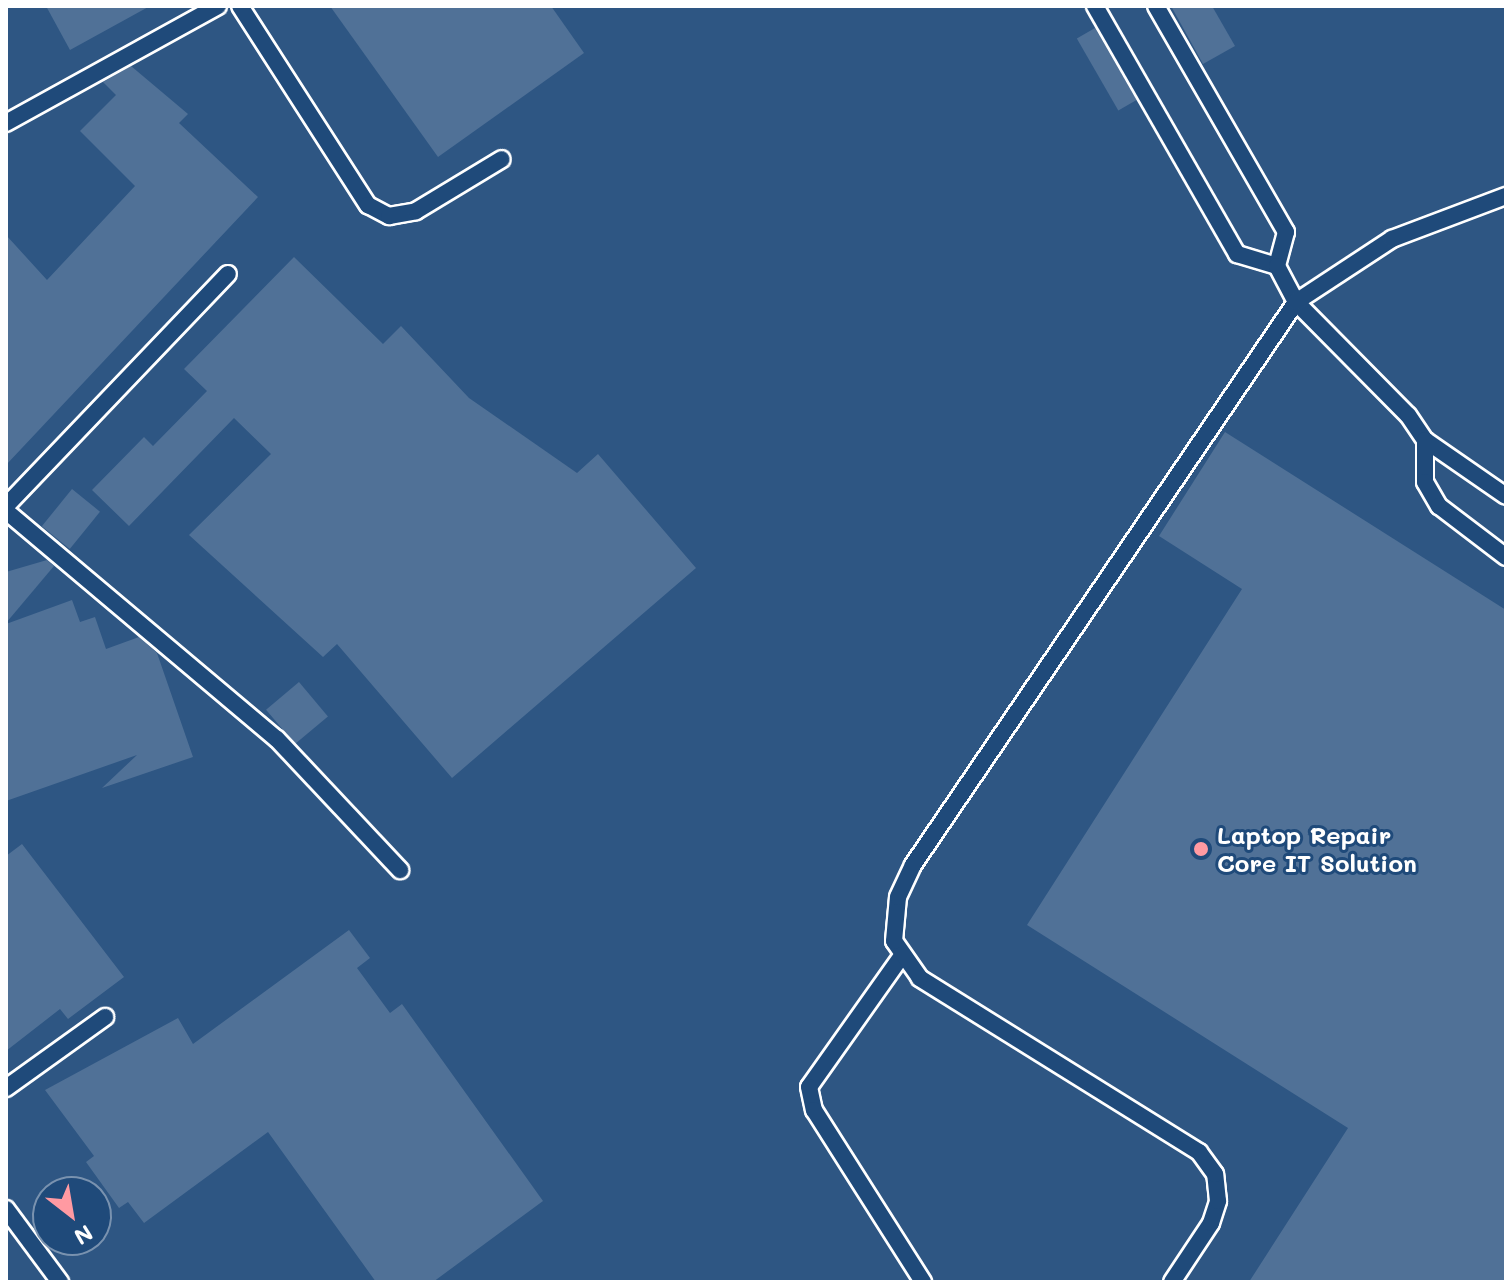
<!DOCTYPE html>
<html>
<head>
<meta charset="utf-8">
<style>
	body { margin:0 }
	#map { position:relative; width:1512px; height:1288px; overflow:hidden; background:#1f4a7a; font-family:Mali,sans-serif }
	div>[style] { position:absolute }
	.built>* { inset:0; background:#2e5683 }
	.building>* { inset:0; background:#507197; transform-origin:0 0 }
	.roads { filter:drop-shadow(2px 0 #fff) drop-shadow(-2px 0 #fff) drop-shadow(0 2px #fff) drop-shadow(0 -2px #fff) }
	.lane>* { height:16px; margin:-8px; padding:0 8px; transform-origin:8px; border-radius:8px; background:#1f4a7a }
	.dots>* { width:22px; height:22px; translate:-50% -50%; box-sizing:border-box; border:4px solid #1f4a7a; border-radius:50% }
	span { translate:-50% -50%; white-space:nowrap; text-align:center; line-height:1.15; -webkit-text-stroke:6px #1f4a7a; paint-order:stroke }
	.poi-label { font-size:24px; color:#fff; font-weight:700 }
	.left { translate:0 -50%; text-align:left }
	.frame { position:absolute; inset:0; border:8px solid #fff; pointer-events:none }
	.north { position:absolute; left:32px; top:1176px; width:80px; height:80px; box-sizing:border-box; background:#1f4a7a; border:2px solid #7992af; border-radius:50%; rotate:149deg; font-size:22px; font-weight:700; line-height:32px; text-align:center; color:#fff }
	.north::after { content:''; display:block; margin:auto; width:28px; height:36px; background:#ff9aa2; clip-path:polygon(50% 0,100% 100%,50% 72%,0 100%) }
</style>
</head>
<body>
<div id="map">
	<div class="built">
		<div style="clip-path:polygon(evenodd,6px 6px,1506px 6px,1506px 1282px,6px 1282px,6px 6px,48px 1192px,96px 1192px,96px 1240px,48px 1240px,48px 1192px)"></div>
	</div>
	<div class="building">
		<div style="clip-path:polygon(46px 6px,150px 6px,70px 50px)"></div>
		<div style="clip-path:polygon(330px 6px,551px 6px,584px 53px,438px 157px)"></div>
		<div style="clip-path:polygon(1171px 6px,1212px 6px,1235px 46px,1203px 64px)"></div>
		<div style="left:1095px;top:28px;width:83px;height:21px;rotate:60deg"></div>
		<div style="clip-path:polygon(131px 66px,188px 114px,179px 123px,258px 197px,6px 465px,6px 235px,47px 280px,135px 186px,80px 131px,116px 95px,103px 82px)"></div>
		<div style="clip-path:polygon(294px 257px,383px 344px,401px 326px,469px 398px,577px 473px,598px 454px,696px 568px,452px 778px,337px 644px,323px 657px,189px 535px,271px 454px,234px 418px,129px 526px,92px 490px,144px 437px,153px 446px,207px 391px,184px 369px)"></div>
		<div style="clip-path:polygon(1225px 432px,1506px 610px,1506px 1282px,1249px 1282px,1348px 1128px,1027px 925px,1242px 589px,1159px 536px)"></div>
		<div style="left:72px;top:489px;width:36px;height:48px;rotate:39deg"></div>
		<div style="clip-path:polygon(47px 560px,54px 566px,6px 623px,6px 572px)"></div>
		<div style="clip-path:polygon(72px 600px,80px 622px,95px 617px,106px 649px,139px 637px,157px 653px,193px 757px,102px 788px,137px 755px,6px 801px,6px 624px)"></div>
		<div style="left:299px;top:682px;width:45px;height:43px;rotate:50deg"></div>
		<div style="clip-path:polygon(22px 844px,124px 977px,68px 1019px,60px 1009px,6px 1051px,6px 856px)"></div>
		<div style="clip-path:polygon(349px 930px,370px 958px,357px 968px,390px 1013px,402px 1004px,543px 1201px,433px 1282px,376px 1282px,268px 1132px,144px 1223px,128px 1202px,119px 1208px,86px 1162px,94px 1156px,45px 1090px,178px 1018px,193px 1044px)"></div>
	</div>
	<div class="roads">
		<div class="lane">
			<div style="left:240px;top:6px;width:237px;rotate:57.3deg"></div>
			<div style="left:368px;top:205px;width:24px;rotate:28deg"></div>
			<div style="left:389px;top:216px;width:27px;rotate:-10deg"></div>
			<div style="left:416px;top:211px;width:100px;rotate:-31.2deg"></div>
			<div style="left:1095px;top:6px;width:286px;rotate:60.2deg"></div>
			<div style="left:1237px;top:254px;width:42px;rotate:16.7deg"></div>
			<div style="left:1156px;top:6px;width:261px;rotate:60.1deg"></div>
			<div style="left:1286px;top:232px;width:35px;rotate:105deg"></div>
			<div style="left:1277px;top:266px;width:41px;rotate:62.2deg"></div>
			<div style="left:1296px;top:302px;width:159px;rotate:45.3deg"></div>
			<div style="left:1408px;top:415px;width:30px;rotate:56deg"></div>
			<div style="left:1425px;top:440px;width:98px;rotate:34.7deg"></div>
			<div style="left:6px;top:123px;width:242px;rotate:-28.9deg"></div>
			<div style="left:1425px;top:440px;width:42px;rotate:90deg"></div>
			<div style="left:1425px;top:482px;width:28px;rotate:60deg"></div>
			<div style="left:1439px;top:506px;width:84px;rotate:37.3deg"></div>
			<div style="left:6px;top:506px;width:321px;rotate:-46.3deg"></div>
			<div style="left:6px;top:511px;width:354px;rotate:40.1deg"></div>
			<div style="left:277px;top:739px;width:180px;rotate:46.8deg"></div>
			<div style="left:901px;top:957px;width:159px;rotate:125.3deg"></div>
			<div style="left:809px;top:1087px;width:24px;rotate:78deg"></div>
			<div style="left:814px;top:1110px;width:204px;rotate:57.6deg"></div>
			<div style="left:6px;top:1088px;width:122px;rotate:-35.6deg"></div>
			<div style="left:6px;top:1209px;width:91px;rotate:53.5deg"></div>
			<div style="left:1172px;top:1282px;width:71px;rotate:-56.5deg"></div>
			<div style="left:1211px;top:1223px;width:23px;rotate:-72deg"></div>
			<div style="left:1218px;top:1201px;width:27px;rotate:-96deg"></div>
			<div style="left:1215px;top:1174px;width:27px;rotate:-126deg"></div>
			<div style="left:1199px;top:1152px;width:329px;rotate:-148.1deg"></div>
			<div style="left:920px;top:978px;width:45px;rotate:-125.1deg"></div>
			<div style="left:894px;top:941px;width:44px;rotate:-84.8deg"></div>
			<div style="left:898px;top:897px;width:35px;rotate:-65deg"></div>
			<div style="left:913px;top:865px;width:681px;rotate:-55.77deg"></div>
			<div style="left:1296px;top:302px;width:115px;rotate:-33.3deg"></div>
			<div style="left:1392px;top:239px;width:122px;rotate:-20.7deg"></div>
		</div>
	</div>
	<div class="dots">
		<div style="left:1201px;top:849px;background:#ff9aa2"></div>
	</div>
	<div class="poi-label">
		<span class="left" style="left:1217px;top:849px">Laptop Repair<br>Core IT Solution</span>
	</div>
	<div class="frame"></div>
	<div class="north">N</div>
</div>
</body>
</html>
